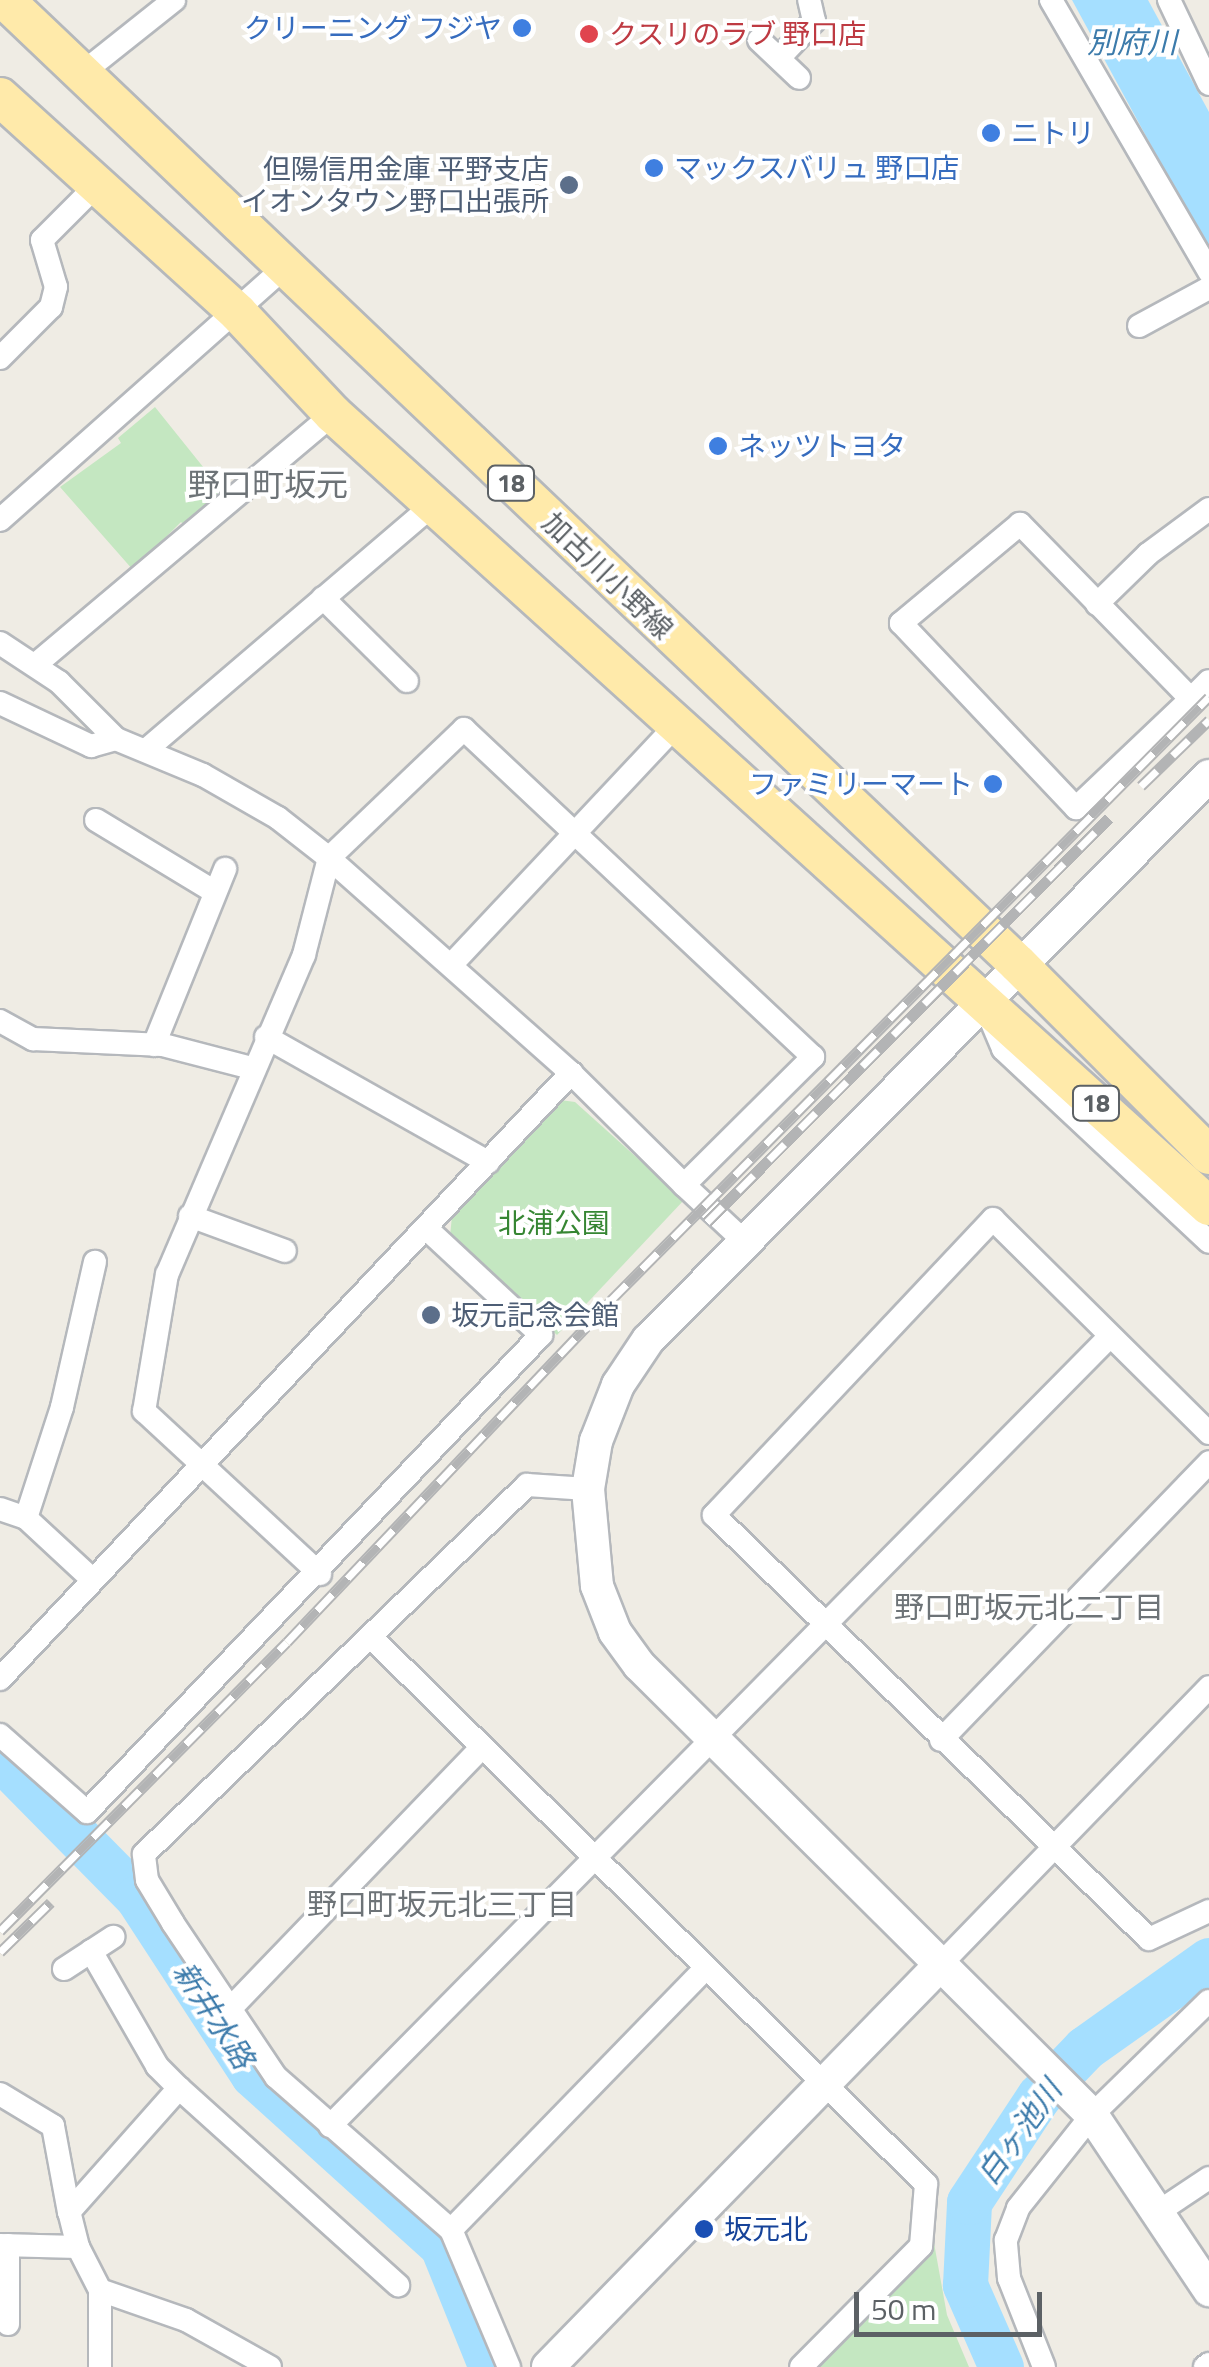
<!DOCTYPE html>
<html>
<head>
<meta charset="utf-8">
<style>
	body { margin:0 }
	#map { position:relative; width:1209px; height:2367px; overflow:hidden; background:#efece4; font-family:"Titillium Web","Noto Sans JP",sans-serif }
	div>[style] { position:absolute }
	.green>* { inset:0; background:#c4e7c1 }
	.water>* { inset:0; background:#a5dfff }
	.river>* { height:45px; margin:-22.5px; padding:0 22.5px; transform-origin:22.5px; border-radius:22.5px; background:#a5dfff }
	.roads { filter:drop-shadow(2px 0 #b5b8bc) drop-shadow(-2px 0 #b5b8bc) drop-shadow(0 2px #b5b8bc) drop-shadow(0 -2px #b5b8bc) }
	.street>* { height:22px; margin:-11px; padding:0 11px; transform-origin:11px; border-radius:11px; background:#fff }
	.secondary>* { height:32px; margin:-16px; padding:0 16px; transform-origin:16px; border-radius:16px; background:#fff }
	.primary>* { height:38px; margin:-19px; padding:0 19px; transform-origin:19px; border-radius:19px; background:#ffeaaa }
	.rail>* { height:11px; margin-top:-5.5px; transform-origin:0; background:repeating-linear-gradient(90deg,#fff 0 22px,#b3b4b5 0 44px); box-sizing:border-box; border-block:2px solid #b3b4b5 }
	.dots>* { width:28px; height:28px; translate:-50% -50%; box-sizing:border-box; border:5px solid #fff; border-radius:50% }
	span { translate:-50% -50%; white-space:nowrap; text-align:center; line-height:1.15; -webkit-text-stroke:8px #fff; paint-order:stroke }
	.shield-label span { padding:2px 8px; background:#fff; border:2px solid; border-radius:8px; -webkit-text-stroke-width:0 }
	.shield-label { font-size:25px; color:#5c6165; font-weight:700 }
	.shop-label { font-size:28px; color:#366cbe }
	.right { translate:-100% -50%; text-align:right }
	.left { translate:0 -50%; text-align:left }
	.health-label { font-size:28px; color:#be3a42 }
	.service-label { font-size:28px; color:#4e5e75 }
	.street-label { font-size:28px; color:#5c6165 }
	.park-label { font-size:28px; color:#368633 }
	.transit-label { font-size:28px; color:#164399 }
	.water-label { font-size:30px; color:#3c7bab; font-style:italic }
	.neighbourhood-label { font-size:30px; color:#6d7377 }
	.quarter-label { font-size:32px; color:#6d7377 }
	.scale { position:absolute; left:854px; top:2292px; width:188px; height:45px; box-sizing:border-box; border:5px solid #5c6165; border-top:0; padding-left:12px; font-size:30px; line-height:35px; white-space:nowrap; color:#5c6165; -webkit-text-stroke:8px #fff; paint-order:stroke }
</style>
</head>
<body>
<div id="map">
	<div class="green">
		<div style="clip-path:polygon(155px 407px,224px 493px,185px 526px,181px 522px,133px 570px,60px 487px,121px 443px,118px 438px)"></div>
		<div style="clip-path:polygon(560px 1100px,575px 1102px,684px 1200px,557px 1335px,450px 1236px,452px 1216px)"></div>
		<div style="clip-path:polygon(934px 2243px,947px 2315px,969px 2367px,813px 2367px)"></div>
	</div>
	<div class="water">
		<div style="clip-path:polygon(1072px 0,1148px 0,1209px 112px,1209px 252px)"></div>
	</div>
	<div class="river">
		<div style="left:0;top:1758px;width:195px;rotate:45.4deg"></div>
		<div style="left:137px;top:1897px;width:212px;rotate:56.9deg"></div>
		<div style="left:253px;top:2075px;width:255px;rotate:42.1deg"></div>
		<div style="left:442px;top:2246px;width:131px;rotate:68deg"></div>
		<div style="left:1001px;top:2367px;width:90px;rotate:-113.7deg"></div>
		<div style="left:965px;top:2285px;width:83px;rotate:-87.2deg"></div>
		<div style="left:969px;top:2202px;width:127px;rotate:-56.6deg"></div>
		<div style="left:1039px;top:2096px;width:66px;rotate:-46.2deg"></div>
		<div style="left:1085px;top:2048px;width:152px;rotate:-35.4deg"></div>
	</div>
	<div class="roads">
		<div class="street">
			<div style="left:1051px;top:0;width:315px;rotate:59.8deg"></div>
			<div style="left:1169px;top:0;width:93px;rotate:64.5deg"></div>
			<div style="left:759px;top:40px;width:55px;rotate:43.5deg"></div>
			<div style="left:779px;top:58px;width:51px;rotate:-46.6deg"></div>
			<div style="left:814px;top:21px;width:22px;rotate:-103deg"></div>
			<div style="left:81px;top:74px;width:119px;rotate:-38.5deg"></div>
			<div style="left:1139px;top:326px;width:80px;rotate:-28.5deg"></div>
			<div style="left:0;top:358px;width:72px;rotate:-45deg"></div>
			<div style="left:51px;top:307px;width:21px;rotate:-76deg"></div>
			<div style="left:56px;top:287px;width:49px;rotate:-106.6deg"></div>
			<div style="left:42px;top:240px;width:78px;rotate:-45deg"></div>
			<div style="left:0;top:520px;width:383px;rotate:-41.6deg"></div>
			<div style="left:323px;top:598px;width:118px;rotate:44.7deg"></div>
			<div style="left:1097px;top:604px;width:71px;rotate:-44.4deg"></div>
			<div style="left:1148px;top:554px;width:76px;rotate:-36.4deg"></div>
			<div style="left:0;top:643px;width:71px;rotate:33.5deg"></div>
			<div style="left:59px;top:682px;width:81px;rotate:45deg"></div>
			<div style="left:116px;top:739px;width:94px;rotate:22.5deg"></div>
			<div style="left:203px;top:775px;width:86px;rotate:29.8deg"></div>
			<div style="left:278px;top:818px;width:65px;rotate:38.1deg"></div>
			<div style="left:329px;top:858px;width:324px;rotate:41.6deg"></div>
			<div style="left:571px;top:1073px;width:159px;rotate:44.7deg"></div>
			<div style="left:684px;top:1185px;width:182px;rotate:-44.8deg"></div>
			<div style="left:813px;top:1057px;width:479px;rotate:-136.8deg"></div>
			<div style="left:464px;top:729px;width:187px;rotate:136.3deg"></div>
			<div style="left:329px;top:858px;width:100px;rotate:104.5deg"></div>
			<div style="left:304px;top:955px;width:347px;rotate:113.2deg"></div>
			<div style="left:167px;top:1274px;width:139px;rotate:99.5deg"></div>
			<div style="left:144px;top:1411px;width:240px;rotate:42.8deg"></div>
			<div style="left:35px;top:665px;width:390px;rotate:-40.1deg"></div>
			<div style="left:1191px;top:699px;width:245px;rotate:-134.3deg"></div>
			<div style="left:1020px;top:524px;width:155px;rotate:140.2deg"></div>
			<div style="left:901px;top:623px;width:255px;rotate:46.6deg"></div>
			<div style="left:1076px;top:808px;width:158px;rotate:-43.5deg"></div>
			<div style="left:1191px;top:699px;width:25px;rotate:-45deg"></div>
			<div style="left:0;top:703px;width:101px;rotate:25.3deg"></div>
			<div style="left:91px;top:746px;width:26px;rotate:-16deg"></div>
			<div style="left:146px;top:750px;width:382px;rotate:-40.5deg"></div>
			<div style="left:96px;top:820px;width:139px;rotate:31.2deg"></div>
			<div style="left:452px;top:964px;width:332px;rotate:-46.8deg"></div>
			<div style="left:990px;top:1018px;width:34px;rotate:67deg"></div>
			<div style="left:1003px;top:1049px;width:282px;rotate:43.1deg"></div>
			<div style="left:0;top:1021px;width:38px;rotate:29deg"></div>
			<div style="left:33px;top:1039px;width:130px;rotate:2.6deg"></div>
			<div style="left:163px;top:1045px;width:91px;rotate:14.6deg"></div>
			<div style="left:266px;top:1037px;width:255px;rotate:29.4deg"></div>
			<div style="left:154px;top:1045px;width:190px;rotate:-68deg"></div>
			<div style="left:684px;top:1185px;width:82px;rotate:43deg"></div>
			<div style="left:190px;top:1216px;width:101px;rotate:20.2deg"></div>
			<div style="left:1209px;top:1433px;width:304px;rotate:-135.3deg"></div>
			<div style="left:993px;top:1219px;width:407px;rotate:133.3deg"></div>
			<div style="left:714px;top:1515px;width:607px;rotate:44.27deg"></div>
			<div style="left:1149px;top:1939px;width:66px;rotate:-25deg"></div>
			<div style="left:0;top:1509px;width:28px;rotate:19deg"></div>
			<div style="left:26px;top:1518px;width:91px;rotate:42.8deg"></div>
			<div style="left:26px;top:1518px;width:117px;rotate:-72deg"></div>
			<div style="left:62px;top:1407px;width:149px;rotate:-77.2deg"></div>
			<div style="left:372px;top:1638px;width:778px;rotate:44.58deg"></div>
			<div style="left:926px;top:2184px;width:62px;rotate:94.6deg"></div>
			<div style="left:921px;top:2246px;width:170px;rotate:134.8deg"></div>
			<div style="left:0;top:1679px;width:833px;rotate:-46.7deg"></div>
			<div style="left:0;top:1735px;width:116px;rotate:41.5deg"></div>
			<div style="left:87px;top:1812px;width:659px;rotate:-46.42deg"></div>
			<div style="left:541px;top:1335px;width:157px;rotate:-137.1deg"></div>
			<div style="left:941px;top:1740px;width:386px;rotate:-46deg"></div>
			<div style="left:91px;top:1951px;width:133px;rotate:60.1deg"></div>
			<div style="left:157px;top:2066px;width:31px;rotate:45deg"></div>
			<div style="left:939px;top:1966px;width:388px;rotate:-45.9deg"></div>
			<div style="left:64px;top:1969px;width:59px;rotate:-33.1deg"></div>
			<div style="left:228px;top:2011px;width:365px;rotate:-46.1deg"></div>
			<div style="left:0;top:2094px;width:62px;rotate:31.1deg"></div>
			<div style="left:53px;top:2126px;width:87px;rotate:79.5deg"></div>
			<div style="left:330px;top:2126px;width:1110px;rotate:-45.36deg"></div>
			<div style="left:1158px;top:2212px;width:61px;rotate:-33.7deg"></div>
			<div style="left:451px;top:2230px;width:366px;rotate:-45.8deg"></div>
			<div style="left:0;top:2245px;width:78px;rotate:1.5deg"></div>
			<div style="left:8px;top:2245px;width:79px;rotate:90deg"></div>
			<div style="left:100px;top:2367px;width:77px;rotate:-90deg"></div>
			<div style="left:270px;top:2367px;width:96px;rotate:-150.8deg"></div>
			<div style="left:186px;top:2320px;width:91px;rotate:-160.8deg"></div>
			<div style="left:100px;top:2290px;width:48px;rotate:-117.1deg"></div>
			<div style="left:78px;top:2247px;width:36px;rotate:-104deg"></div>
			<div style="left:69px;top:2212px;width:166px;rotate:-48.4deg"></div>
			<div style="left:179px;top:2088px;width:295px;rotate:42deg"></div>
			<div style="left:509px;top:2367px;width:149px;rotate:-112.9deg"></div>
			<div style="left:451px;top:2230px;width:232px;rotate:-138.8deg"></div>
			<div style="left:276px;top:2077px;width:185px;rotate:-123.8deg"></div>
			<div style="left:173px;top:1923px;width:50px;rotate:-121.2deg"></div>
			<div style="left:147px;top:1880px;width:26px;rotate:-97deg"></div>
			<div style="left:144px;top:1854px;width:532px;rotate:-43.93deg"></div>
			<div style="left:527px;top:1485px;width:61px;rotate:3.8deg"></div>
			<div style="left:1044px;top:2367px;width:96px;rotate:-111.5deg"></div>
			<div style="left:1009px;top:2278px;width:38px;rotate:-95deg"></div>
			<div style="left:1006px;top:2240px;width:34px;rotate:-69deg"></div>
			<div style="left:1018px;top:2208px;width:119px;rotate:-51.5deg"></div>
			<div style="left:1092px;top:2115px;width:163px;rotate:-44.3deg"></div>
			<div style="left:1205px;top:2367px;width:5px;rotate:-37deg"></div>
		</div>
		<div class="secondary">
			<div style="left:1209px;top:776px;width:795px;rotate:134.85deg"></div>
			<div style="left:648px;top:1340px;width:54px;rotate:123.7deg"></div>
			<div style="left:618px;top:1385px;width:60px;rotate:111.4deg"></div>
			<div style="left:596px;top:1441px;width:49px;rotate:99.5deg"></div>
			<div style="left:588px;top:1489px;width:97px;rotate:84.7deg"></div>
			<div style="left:597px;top:1586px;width:49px;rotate:68.6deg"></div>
			<div style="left:615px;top:1632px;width:41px;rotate:54deg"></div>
			<div style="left:639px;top:1665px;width:639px;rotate:44.81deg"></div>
			<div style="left:1092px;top:2115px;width:211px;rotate:56.2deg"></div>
			<div style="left:548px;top:2367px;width:560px;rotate:-45.72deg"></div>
		</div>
		<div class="primary">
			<div style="left:5px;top:0;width:1398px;rotate:43.58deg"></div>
			<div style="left:1018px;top:964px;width:270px;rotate:45deg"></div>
			<div style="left:0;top:97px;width:321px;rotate:42.2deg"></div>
			<div style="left:238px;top:313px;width:139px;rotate:46.8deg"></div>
			<div style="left:333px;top:414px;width:1181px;rotate:42.12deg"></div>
		</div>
	</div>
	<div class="rail">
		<div style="left:1141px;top:786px;width:95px;rotate:-44.1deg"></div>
		<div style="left:707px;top:1222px;width:570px;rotate:-45.14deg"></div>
		<div style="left:0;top:1931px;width:407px;rotate:-45.2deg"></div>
		<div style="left:287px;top:1642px;width:471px;rotate:-46.5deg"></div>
		<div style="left:611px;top:1300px;width:849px;rotate:-45.24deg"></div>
		<div style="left:0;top:1952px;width:71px;rotate:-44.4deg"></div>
	</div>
	<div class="dots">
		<div style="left:522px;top:28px;background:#3f7fe0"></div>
		<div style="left:589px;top:34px;background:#e0444e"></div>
		<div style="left:991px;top:133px;background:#3f7fe0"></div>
		<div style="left:654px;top:168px;background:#3f7fe0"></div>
		<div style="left:569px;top:185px;background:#5c6f8a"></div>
		<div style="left:718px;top:446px;background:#3f7fe0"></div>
		<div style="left:993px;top:784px;background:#3f7fe0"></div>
		<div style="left:431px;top:1315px;background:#5c6f8a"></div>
		<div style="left:704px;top:2229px;background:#1a4fb4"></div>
	</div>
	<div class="shield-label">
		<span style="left:511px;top:483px">18</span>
		<span style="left:1096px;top:1103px">18</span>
	</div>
	<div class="shop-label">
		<span class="right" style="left:502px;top:28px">クリーニング フジヤ</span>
		<span class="left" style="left:1011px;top:133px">ニトリ</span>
		<span class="left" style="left:674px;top:168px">マックスバリュ 野口店</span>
		<span class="left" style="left:738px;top:446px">ネッツトヨタ</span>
		<span class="right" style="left:973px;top:784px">ファミリーマート</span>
	</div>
	<div class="health-label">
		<span class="left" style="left:609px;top:34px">クスリのラブ 野口店</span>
	</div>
	<div class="service-label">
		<span class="right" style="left:549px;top:185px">但陽信用金庫 平野支店<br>イオンタウン野口出張所</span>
		<span class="left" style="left:451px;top:1315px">坂元記念会館</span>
	</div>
	<div class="street-label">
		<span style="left:608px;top:576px;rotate:44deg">加古川小野線</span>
	</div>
	<div class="park-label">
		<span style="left:554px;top:1223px">北浦公園</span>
	</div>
	<div class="transit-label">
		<span class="left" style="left:724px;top:2229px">坂元北</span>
	</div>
	<div class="water-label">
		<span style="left:1132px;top:42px">別府川</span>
		<span style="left:214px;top:2015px;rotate:57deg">新井水路</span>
		<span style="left:1019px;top:2132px;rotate:-54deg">白ヶ池川</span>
	</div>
	<div class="neighbourhood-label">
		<span style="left:1029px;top:1607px">野口町坂元北二丁目</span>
		<span style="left:442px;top:1904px">野口町坂元北三丁目</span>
	</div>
	<div class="quarter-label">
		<span style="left:268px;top:484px">野口町坂元</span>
	</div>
	<div class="scale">50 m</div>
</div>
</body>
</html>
